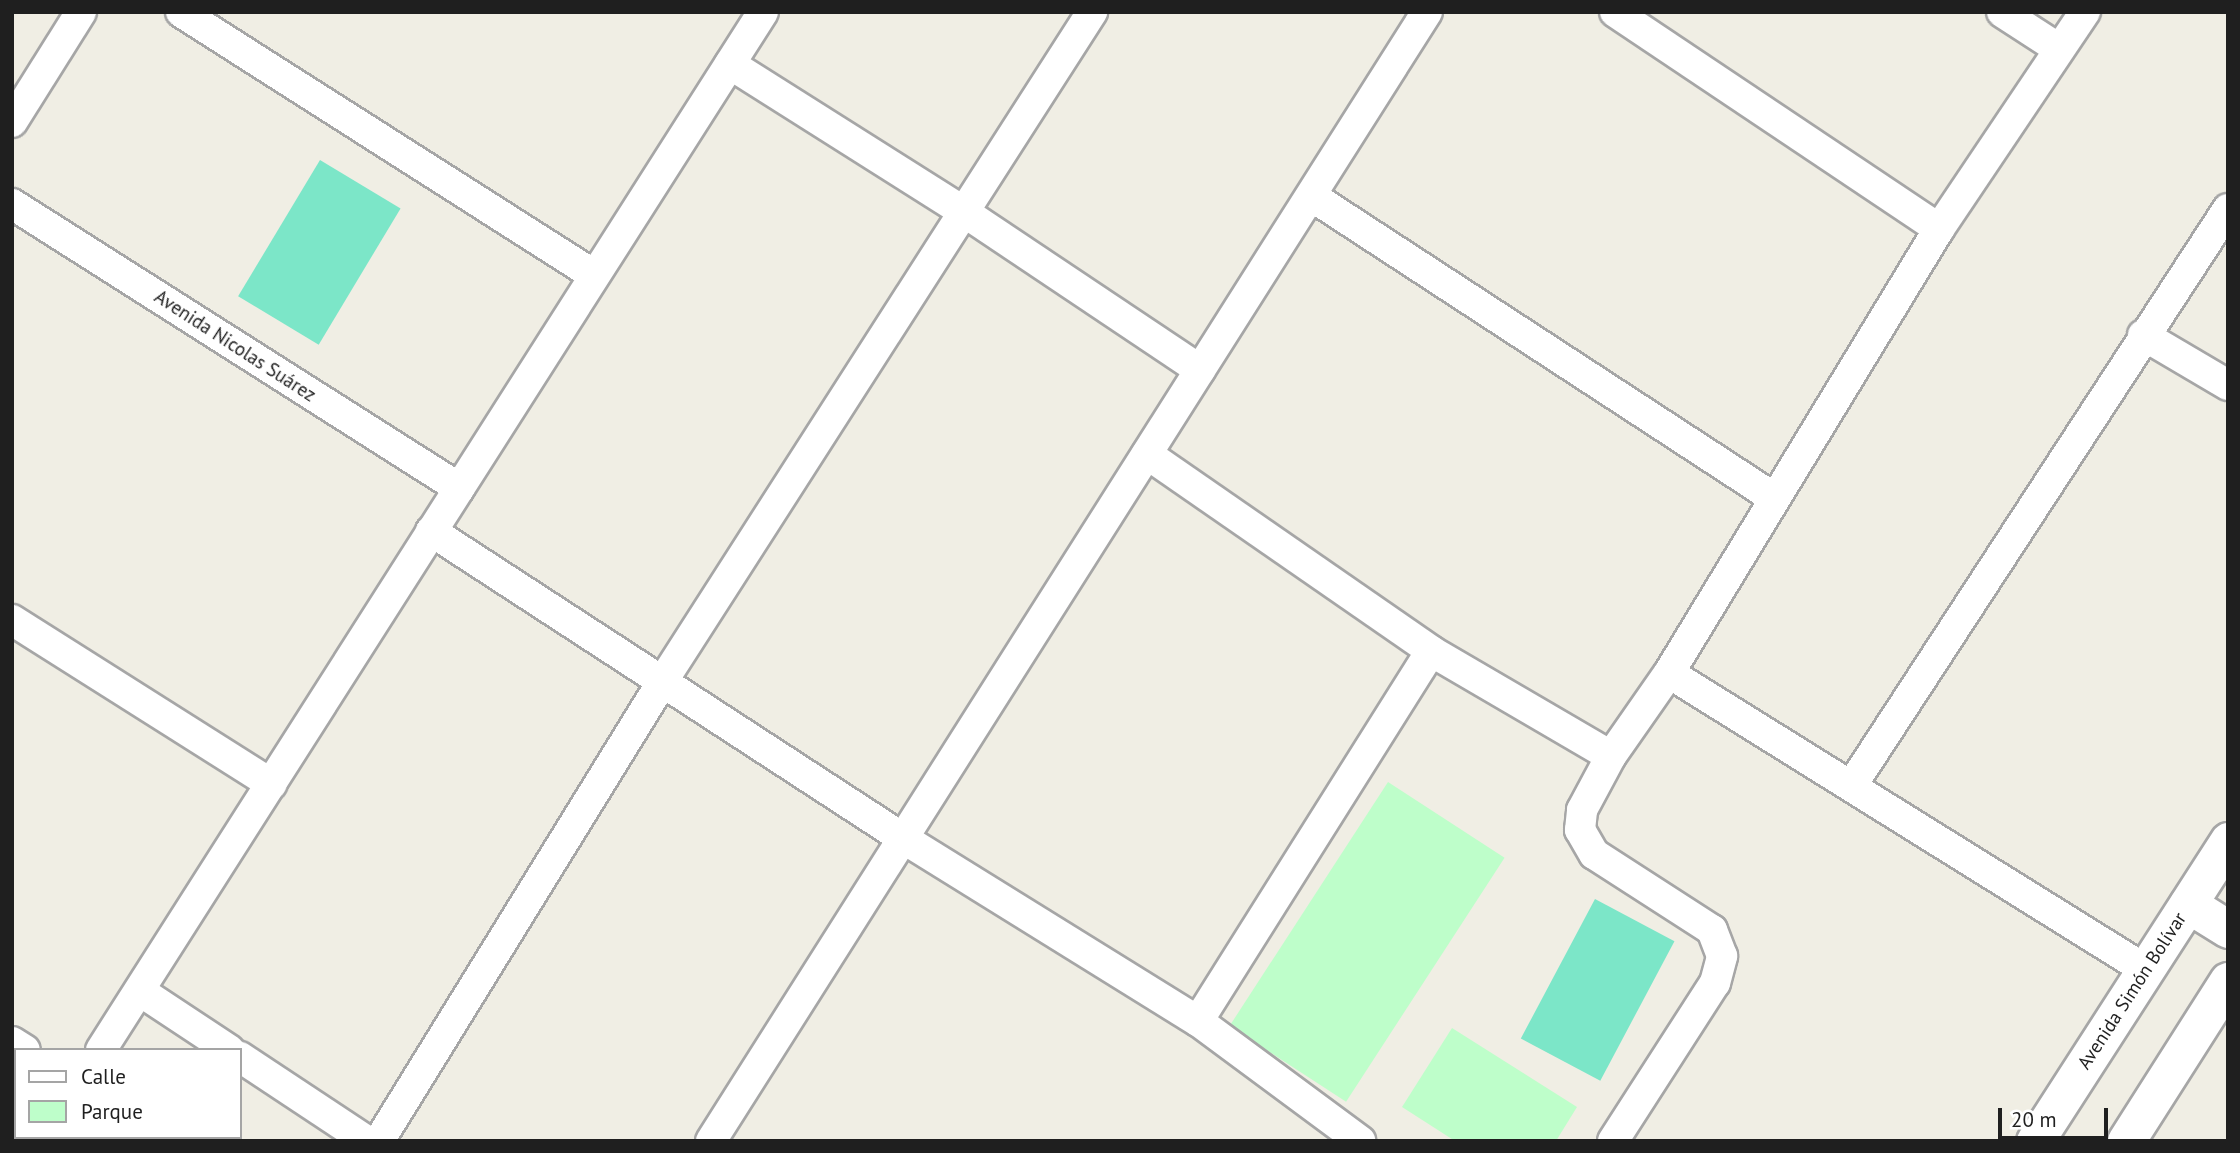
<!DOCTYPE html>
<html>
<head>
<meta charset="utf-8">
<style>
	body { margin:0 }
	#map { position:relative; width:2240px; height:1153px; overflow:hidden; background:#f0eee4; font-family:"PT Sans",sans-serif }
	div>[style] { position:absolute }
	.park>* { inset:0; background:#befeca; transform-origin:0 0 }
	.pitch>* { inset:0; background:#7ce6c8; transform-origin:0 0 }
	.roads { filter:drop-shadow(2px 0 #a6a6a6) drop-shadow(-2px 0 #a6a6a6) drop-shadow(0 2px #a6a6a6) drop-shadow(0 -2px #a6a6a6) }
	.minor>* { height:30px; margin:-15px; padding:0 15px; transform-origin:15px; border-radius:15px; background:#fff }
	.tertiary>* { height:37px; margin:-18.5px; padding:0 18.5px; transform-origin:18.5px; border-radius:18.5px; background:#fff }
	span { translate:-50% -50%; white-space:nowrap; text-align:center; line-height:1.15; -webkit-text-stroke:7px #fff; paint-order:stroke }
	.street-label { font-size:19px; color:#1f1f1f }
	.frame { position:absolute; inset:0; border:14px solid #1f1f1f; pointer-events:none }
	.legend { position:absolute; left:14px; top:1048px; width:228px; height:91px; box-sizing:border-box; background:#fff; border:2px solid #a5a5a5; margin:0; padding:9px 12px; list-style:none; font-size:21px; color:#1f1f1f }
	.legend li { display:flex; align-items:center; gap:14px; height:35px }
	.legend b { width:35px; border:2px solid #a5a5a5 }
	.scale { position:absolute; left:1998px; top:1108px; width:110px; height:32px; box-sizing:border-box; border:4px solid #1f1f1f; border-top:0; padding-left:9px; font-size:21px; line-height:24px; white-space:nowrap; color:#1f1f1f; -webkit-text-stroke:5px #fff; paint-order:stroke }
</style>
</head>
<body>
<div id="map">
	<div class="park">
		<div style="left:1388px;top:782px;width:139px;height:291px;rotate:33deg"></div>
		<div style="clip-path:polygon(1452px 1028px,1577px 1107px,1556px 1141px,1455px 1141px,1402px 1107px)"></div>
	</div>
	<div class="pitch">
		<div style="left:320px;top:160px;width:94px;height:159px;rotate:31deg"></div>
		<div style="left:1595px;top:899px;width:90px;height:158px;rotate:28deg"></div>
	</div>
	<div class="roads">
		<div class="minor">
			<div style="left:181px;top:12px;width:490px;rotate:32.5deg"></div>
			<div style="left:1615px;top:12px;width:390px;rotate:33.8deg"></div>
			<div style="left:2002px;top:12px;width:68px;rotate:33deg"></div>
			<div style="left:730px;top:64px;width:277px;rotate:32.3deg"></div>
			<div style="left:964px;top:212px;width:284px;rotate:33.8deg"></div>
			<div style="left:12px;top:122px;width:130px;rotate:-57.9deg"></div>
			<div style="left:1313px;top:197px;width:551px;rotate:33.14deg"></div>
			<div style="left:12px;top:204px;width:530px;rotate:32.43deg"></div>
			<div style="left:2143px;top:335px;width:99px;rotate:30.5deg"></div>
			<div style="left:1147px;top:454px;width:346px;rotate:34.7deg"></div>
			<div style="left:1431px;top:651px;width:208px;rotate:30.3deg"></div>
			<div style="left:431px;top:531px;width:564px;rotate:33.07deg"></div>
			<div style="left:904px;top:839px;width:346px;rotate:31.8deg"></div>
			<div style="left:1198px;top:1021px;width:202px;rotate:36.5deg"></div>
			<div style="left:12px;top:620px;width:307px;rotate:32.3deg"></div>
			<div style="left:1669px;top:673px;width:562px;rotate:31.91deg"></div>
			<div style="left:1852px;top:785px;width:688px;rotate:-56.86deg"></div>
			<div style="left:140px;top:991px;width:107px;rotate:33.5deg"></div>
			<div style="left:1198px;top:1021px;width:437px;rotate:-57.8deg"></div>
			<div style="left:12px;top:1042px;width:15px;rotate:32deg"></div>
			<div style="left:101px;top:1050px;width:1231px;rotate:-57.47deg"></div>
			<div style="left:240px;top:1057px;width:152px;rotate:33.5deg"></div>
			<div style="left:41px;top:1141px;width:4px;rotate:-63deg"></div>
			<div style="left:379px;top:1141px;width:543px;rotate:-58.33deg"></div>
			<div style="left:664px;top:679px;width:793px;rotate:-57.31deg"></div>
			<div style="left:711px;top:1141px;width:1337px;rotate:-57.62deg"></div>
			<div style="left:1613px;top:1141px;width:188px;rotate:-57.2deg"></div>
			<div style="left:1715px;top:983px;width:28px;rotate:-75deg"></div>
			<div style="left:1722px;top:956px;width:28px;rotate:-111deg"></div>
			<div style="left:1712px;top:930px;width:140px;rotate:-147.2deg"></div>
			<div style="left:1594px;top:854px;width:28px;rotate:-120deg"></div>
			<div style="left:1580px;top:830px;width:20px;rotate:-84deg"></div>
			<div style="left:1582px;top:810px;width:61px;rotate:-61.8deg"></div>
			<div style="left:1611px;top:756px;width:101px;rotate:-55.1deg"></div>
			<div style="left:1669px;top:673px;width:520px;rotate:-58.7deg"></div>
			<div style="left:1939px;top:229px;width:262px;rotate:-56.1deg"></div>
		</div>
		<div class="tertiary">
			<div style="left:2188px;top:904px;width:47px;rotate:32deg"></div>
			<div style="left:2035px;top:1141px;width:357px;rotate:-57.2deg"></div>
			<div style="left:2126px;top:1141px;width:190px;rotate:-57.5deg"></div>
		</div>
	</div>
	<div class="street-label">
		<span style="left:235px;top:346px;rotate:33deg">Avenida Nicolas Suárez</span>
		<span style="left:2132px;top:991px;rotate:-57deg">Avenida Simón Bolívar</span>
	</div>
	<div class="frame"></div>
	<ul class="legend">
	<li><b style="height:9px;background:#fff"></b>Calle</li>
	<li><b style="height:19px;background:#befeca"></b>Parque</li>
	</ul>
	<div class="scale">20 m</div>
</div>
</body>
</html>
